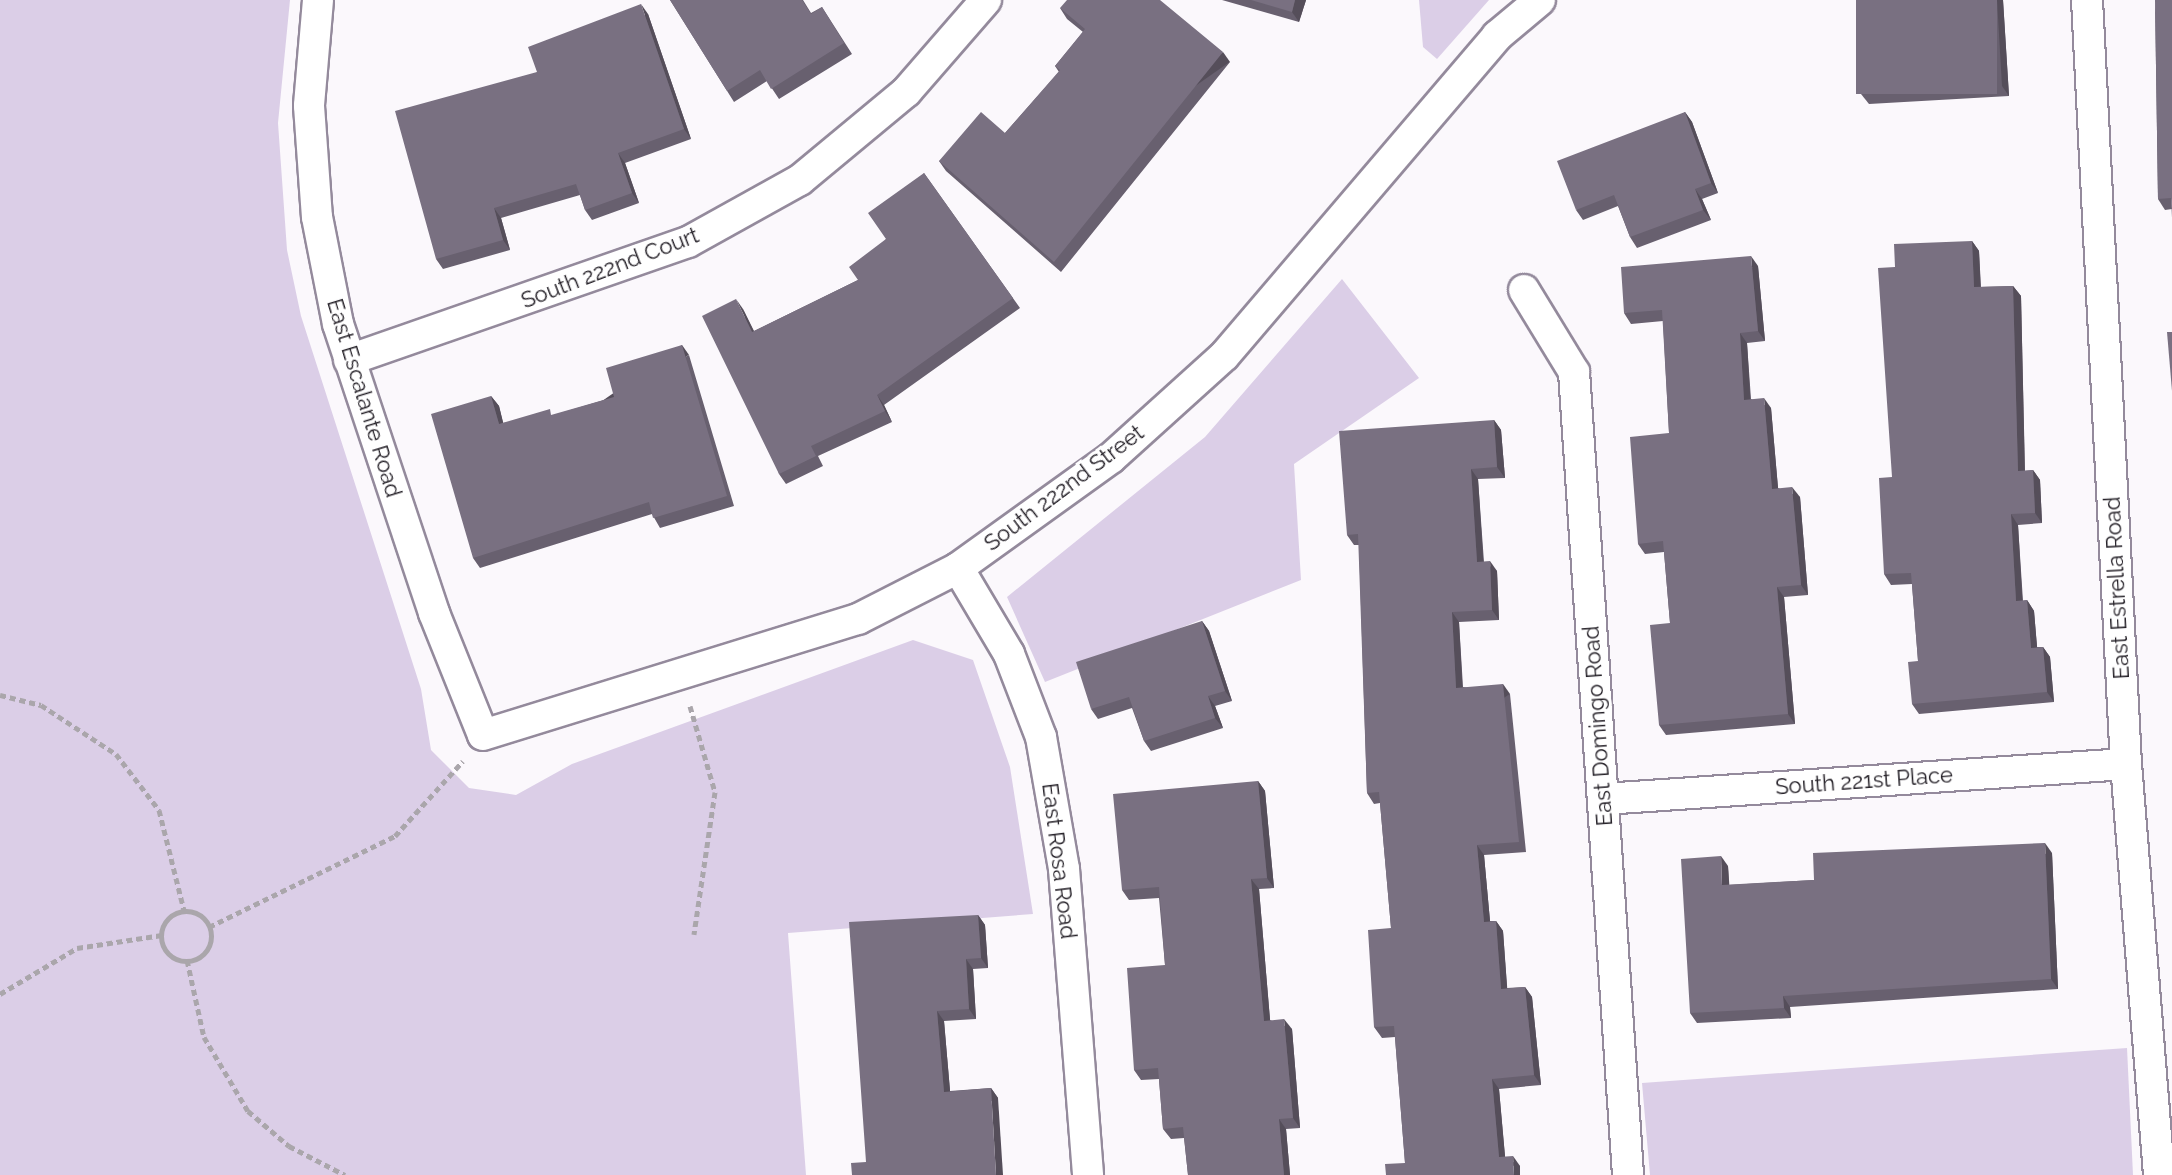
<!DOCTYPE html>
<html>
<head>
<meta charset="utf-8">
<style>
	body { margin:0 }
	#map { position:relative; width:2172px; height:1175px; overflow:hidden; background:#fbf8fc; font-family:Raleway,sans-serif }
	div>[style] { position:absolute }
	.green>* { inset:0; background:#dbcee7 }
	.path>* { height:5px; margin-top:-2.5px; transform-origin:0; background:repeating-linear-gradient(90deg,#aaa6ab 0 6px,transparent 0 10px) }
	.path>.ring { margin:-2.5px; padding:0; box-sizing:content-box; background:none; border:5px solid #aaa6ab; border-radius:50% }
	.roads { filter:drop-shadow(2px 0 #948a9c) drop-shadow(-2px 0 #948a9c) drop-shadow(0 2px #948a9c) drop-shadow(0 -2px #948a9c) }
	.street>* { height:30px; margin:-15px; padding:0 15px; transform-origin:15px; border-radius:15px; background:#fff }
	.wall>* { inset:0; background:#68606f }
	.shaded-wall>* { inset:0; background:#554e5a; transform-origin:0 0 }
	.building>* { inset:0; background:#797081; transform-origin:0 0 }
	span { translate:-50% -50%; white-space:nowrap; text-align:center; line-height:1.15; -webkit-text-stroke:6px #fff; paint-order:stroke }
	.street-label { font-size:22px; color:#252128 }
</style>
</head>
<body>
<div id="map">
	<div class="green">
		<div style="clip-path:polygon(0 0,290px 0,278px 123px,287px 250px,301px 316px,421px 689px,431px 750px,469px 788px,516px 795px,572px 764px,913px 640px,973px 660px,1010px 767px,1033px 914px,788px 933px,806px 1175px,0 1175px)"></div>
		<div style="clip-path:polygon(1419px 0,1489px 0,1437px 59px,1423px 47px)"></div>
		<div style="clip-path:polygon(1342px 279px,1419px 378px,1294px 464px,1301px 580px,1045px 682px,1007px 597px,1205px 437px)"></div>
		<div style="clip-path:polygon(2127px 1048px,2133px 1175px,1650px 1175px,1642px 1083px)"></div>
	</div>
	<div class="path">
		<div style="left:0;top:695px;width:42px;rotate:13.7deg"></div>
		<div style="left:41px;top:705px;width:90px;rotate:33.2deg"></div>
		<div style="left:116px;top:754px;width:71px;rotate:52.5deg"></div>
		<div style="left:159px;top:810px;width:103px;rotate:76deg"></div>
		<div style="left:690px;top:706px;width:90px;rotate:73.8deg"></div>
		<div style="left:715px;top:792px;width:144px;rotate:98.4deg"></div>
		<div class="ring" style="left:161px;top:911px;width:45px;height:45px"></div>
		<div style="left:209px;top:927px;width:207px;rotate:-26.1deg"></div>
		<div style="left:395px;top:836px;width:101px;rotate:-47.8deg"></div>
		<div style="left:187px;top:960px;width:79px;rotate:77.6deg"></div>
		<div style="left:204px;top:1037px;width:86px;rotate:59.3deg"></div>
		<div style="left:248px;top:1111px;width:54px;rotate:40.5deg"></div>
		<div style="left:289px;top:1146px;width:63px;rotate:27.4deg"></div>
		<div style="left:0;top:994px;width:90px;rotate:-30.9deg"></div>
		<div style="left:77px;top:948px;width:86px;rotate:-8.7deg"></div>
	</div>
	<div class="roads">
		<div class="street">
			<div style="left:318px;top:0;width:106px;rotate:94.9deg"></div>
			<div style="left:309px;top:106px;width:111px;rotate:85.9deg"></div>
			<div style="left:317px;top:217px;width:109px;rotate:78.9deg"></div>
			<div style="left:338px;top:324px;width:305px;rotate:71.6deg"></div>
			<div style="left:434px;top:613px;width:131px;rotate:68.1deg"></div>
			<div style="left:483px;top:735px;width:393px;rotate:-17.2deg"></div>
			<div style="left:858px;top:619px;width:112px;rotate:-27deg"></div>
			<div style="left:958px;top:568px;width:188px;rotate:-35.7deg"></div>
			<div style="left:1111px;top:458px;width:152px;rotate:-42.1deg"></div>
			<div style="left:1224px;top:356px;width:421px;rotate:-49.5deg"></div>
			<div style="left:1497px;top:36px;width:56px;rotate:-39.9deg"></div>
			<div style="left:2087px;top:0;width:765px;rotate:87.08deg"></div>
			<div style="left:2126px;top:764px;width:412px;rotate:85.4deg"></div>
			<div style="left:1524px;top:290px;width:96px;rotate:58.6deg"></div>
			<div style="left:1574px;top:372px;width:805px;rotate:86.15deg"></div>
			<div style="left:349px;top:360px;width:359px;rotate:-19.2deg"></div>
			<div style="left:688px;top:242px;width:128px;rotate:-29deg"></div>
			<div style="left:800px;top:180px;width:138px;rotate:-39.7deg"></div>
			<div style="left:906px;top:92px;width:122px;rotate:-49deg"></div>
			<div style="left:958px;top:568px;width:100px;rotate:59.3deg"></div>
			<div style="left:1009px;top:654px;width:89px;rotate:68.9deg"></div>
			<div style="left:1041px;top:737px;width:134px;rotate:80.1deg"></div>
			<div style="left:1064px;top:869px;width:307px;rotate:85.5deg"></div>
			<div style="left:1603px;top:799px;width:524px;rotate:-3.83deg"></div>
		</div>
	</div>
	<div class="wall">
		<div style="clip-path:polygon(670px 0,803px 0,811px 13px,822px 7px,852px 54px,779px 99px,767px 81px,734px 102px)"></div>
		<div style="clip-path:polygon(1222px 0,1306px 0,1299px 22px)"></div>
		<div style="clip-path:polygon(1856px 0,2003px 0,2009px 96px,1869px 104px,1861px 94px)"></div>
		<div style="clip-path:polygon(2155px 0,2172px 209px,2165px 210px,2158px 199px)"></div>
		<div style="clip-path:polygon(1060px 8px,1230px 62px,1061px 272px,946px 171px,939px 161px,1005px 133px,1059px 72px,1055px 66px,1083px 32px,1067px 19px)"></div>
		<div style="clip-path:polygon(648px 14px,691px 139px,625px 163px,639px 203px,592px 220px,585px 210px,580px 195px,501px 218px,510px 250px,443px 269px,436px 259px,537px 72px)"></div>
		<div style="clip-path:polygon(1685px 112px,1692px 122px,1718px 193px,1702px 199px,1711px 220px,1637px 248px,1630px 237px,1618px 206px,1583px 220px,1576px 210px)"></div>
		<div style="clip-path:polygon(924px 173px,1020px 308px,884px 405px,892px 422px,818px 456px,823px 466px,786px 484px,779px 474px,743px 309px,754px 331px,858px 280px,886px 239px)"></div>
		<div style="clip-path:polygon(1972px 241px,1979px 251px,1981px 287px,2013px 286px,2021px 296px,2025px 471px,2033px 470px,2040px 480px,2042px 523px,2018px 525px,2023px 601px,2027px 600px,2034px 611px,2037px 647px,2043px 647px,2050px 657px,2054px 702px,1919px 714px,1912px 704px,1918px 661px,1912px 584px,1891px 585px,1884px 574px,1892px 477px,1895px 267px)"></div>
		<div style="clip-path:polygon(1758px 266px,1765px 341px,1747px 343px,1751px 399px,1771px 408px,1778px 488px,1800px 497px,1808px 595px,1784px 597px,1795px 724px,1666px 735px,1659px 725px,1670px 623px,1664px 552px,1645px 554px,1638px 544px,1669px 433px,1663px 321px,1631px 324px,1624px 313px)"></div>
		<div style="clip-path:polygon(689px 355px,734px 506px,660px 528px,652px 514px,480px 568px,473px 558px,491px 396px,499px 406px,503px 423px,554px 415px,614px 397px)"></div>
		<div style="clip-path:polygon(1494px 420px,1501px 430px,1505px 478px,1478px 479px,1484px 562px,1497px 571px,1499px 620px,1459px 622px,1463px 687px,1510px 694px,1526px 852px,1484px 855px,1490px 921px,1496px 921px,1503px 931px,1507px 988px,1525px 987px,1532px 997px,1541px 1085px,1499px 1089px,1505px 1157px,1520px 1166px,1405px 1163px,1395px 1037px,1382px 1038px,1374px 1027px,1391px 928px,1380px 803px,1374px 804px,1367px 793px,1359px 545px,1354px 545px,1347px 535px)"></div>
		<div style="clip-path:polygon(1202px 621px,1209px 631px,1232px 701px,1215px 706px,1223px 728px,1151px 751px,1144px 741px,1132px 708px,1098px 719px,1091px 709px)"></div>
		<div style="clip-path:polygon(1258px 781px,1265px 791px,1274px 888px,1259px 889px,1270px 1020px,1292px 1029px,1300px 1128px,1286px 1129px,1290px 1175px,1188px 1175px,1184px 1138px,1171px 1139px,1163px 1129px,1159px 1079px,1141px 1080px,1134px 1070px,1165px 965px,1159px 898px,1129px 900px,1122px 890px)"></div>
		<div style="clip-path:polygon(2052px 853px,2058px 989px,1790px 1007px,1791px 1018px,1697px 1023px,1690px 1013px,1728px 866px,1729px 885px,1814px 880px)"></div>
		<div style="clip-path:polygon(978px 915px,985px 925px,988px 968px,973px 969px,976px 1019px,944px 1021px,950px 1091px,991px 1088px,998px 1098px,866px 1162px)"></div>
	</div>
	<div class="shaded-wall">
		<div style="clip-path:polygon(1295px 0,1306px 0,1299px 22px,1292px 12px)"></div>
		<div style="clip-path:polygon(1997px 0,2003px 0,2009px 96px,2002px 86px)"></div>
		<div style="clip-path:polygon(641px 4px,648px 14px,691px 139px,684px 129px)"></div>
		<div style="left:1223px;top:52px;width:12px;height:270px;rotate:55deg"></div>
		<div style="clip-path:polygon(1685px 112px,1692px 122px,1718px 193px,1711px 183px)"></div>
		<div style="clip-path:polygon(618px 153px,625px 163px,639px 203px,632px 193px)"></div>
		<div style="clip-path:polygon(1695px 189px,1702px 199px,1711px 220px,1703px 210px)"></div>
		<div style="clip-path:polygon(494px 208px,501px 218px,510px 250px,503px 240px)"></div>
		<div style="clip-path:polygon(1972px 241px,1979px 251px,1981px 297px,1974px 287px)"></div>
		<div style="clip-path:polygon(1751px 256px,1758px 266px,1765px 341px,1758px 331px)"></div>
		<div style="clip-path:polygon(2013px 286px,2021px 296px,2025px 481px,2018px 471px)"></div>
		<div style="clip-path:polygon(736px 299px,743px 309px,759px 342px,752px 332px)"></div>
		<div style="clip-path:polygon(1740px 333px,1747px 343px,1751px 410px,1744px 400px)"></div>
		<div style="left:682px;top:345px;width:12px;height:158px;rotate:55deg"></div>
		<div style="clip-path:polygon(877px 395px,884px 405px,892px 422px,885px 411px)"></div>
		<div style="clip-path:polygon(491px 396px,499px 406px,506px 434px,499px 424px)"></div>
		<div style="clip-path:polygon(1764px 398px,1771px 408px,1779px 499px,1772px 489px)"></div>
		<div style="clip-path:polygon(1494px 420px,1501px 430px,1505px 478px,1497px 467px)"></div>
		<div style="clip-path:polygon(1471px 469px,1478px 479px,1484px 572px,1477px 562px)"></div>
		<div style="clip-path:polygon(2033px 470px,2040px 480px,2042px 523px,2035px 513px)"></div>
		<div style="clip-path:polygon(1792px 487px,1800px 497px,1808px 595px,1801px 585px)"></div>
		<div style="clip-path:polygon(2011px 514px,2018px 525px,2023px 611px,2016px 601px)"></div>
		<div style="clip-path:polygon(1490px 561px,1497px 571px,1499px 620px,1492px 610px)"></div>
		<div style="clip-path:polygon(1777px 587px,1784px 597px,1795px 724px,1788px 714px)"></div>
		<div style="clip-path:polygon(2027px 600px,2034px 611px,2038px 658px,2031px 648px)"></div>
		<div style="clip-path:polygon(1452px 612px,1459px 622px,1463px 698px,1456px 688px)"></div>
		<div style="clip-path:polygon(1202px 621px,1209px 631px,1232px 701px,1225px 691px)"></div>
		<div style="clip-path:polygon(2043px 647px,2050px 657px,2054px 702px,2047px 692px)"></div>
		<div style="left:1503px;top:684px;width:12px;height:159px;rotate:55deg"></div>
		<div style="clip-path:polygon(1208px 696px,1215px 706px,1223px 728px,1215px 718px)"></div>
		<div style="clip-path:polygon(1258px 781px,1265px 791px,1274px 888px,1267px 878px)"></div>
		<div style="clip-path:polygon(2045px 843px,2052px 853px,2058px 989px,2051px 979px)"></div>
		<div style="clip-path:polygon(1477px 845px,1484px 855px,1491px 932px,1484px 922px)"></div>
		<div style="clip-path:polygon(1721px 856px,1728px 866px,1730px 895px,1722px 885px)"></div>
		<div style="clip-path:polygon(1251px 879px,1259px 889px,1271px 1031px,1264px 1021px)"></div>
		<div style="clip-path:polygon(978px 915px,985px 925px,988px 968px,981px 958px)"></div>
		<div style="clip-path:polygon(1496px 921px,1503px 931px,1508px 999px,1501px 989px)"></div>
		<div style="clip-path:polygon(966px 959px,973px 969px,976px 1019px,969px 1009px)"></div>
		<div style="clip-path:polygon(1525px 987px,1532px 997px,1541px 1085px,1534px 1075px)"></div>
		<div style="clip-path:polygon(1783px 996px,1790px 1007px,1791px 1018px,1784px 1008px)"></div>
		<div style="clip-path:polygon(937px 1011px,944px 1021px,951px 1102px,944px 1092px)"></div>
		<div style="clip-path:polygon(1284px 1019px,1292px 1029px,1300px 1128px,1293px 1118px)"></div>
		<div style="clip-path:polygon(1492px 1079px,1499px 1089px,1506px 1167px,1499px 1157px)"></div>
		<div style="clip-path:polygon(991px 1088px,998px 1098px,1003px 1175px,996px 1175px)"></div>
		<div style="clip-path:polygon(1279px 1119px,1286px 1129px,1290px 1175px,1284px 1175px)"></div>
		<div style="clip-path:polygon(1513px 1156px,1520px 1166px,1520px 1175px,1514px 1175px)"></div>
	</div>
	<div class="building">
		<div style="clip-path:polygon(670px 0,802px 0,811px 14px,822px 7px,844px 43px,771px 89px,760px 70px,727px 91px)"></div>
		<div style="clip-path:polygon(1067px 0,1160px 0,1223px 52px,1054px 262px,939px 161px,981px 112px,1005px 133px,1060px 70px,1055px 66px,1085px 29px,1060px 8px)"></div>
		<div style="clip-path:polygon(1251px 0,1295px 0,1292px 12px)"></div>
		<div style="left:1856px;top:0;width:141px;height:94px"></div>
		<div style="clip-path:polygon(2155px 0,2172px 0,2172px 218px,2171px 198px,2158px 199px)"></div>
		<div style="clip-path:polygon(641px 4px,684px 129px,618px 153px,632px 193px,585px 210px,576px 184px,494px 208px,503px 240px,436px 259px,395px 111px,537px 72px,528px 47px)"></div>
		<div style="clip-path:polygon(1685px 112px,1711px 183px,1695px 189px,1703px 210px,1630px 237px,1614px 195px,1576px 210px,1557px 161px)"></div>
		<div style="clip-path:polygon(924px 173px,1013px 298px,877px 395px,885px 411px,811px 446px,816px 456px,779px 474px,702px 316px,736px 299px,752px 332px,858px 280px,849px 267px,886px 239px,868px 213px)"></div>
		<div style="clip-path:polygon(1972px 241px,1974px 287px,2013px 286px,2018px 471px,2033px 470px,2035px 513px,2011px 514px,2016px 601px,2027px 600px,2031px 648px,2043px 647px,2047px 692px,1912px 704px,1908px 662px,1918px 661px,1911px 573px,1884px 574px,1879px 478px,1892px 477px,1878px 268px,1895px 267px,1894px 244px)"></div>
		<div style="clip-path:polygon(1751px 256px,1758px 331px,1740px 333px,1744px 400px,1764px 398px,1772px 489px,1792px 487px,1801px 585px,1777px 587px,1788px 714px,1659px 725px,1650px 625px,1670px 623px,1663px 541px,1638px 544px,1630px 437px,1669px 433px,1662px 310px,1624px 313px,1621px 267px)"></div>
		<div style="clip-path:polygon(2167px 332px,2172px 332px,2172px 391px)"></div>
		<div style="clip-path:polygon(682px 345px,727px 496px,653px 518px,649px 502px,473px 558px,431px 414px,491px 396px,499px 424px,550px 409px,551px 415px,614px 397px,606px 368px)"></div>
		<div style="clip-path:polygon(1494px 420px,1497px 467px,1471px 469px,1477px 562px,1490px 561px,1492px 610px,1452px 612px,1456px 688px,1503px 684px,1519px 842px,1477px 845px,1484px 922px,1496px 921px,1501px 989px,1525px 987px,1534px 1075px,1492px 1079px,1499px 1157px,1513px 1156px,1514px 1175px,1386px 1175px,1385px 1164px,1405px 1163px,1394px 1026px,1374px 1027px,1368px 930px,1391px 928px,1379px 792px,1367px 793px,1358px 534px,1347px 535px,1339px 431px)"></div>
		<div style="clip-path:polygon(1202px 621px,1225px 691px,1208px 696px,1215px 718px,1144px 741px,1129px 697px,1091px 709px,1076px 662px)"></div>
		<div style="clip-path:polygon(1258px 781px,1267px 878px,1251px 879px,1264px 1021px,1284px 1019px,1293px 1118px,1279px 1119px,1284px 1175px,1188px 1175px,1183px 1127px,1163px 1129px,1158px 1068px,1134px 1070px,1127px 968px,1165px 965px,1159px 887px,1122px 890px,1113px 794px)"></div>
		<div style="clip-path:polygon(2045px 843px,2051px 979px,1783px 996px,1784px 1008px,1690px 1013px,1681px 859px,1721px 856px,1722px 885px,1814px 880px,1813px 853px)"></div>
		<div style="clip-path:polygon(978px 915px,981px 958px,966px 959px,969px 1009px,937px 1011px,944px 1092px,991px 1088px,996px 1175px,852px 1175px,851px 1163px,866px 1162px,849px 922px)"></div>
	</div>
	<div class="street-label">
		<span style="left:610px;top:268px;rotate:-21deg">South 222nd Court</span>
		<span style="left:364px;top:398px;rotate:73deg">East Escalante Road</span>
		<span style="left:1064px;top:488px;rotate:-37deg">South 222nd Street</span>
		<span style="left:2117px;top:588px;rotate:-93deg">East Estrella Road</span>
		<span style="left:1598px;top:726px;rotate:-94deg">East Domingo Road</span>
		<span style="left:1864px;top:781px;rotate:-4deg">South 221st Place</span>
		<span style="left:1059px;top:861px;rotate:83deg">East Rosa Road</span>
	</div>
</div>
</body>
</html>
